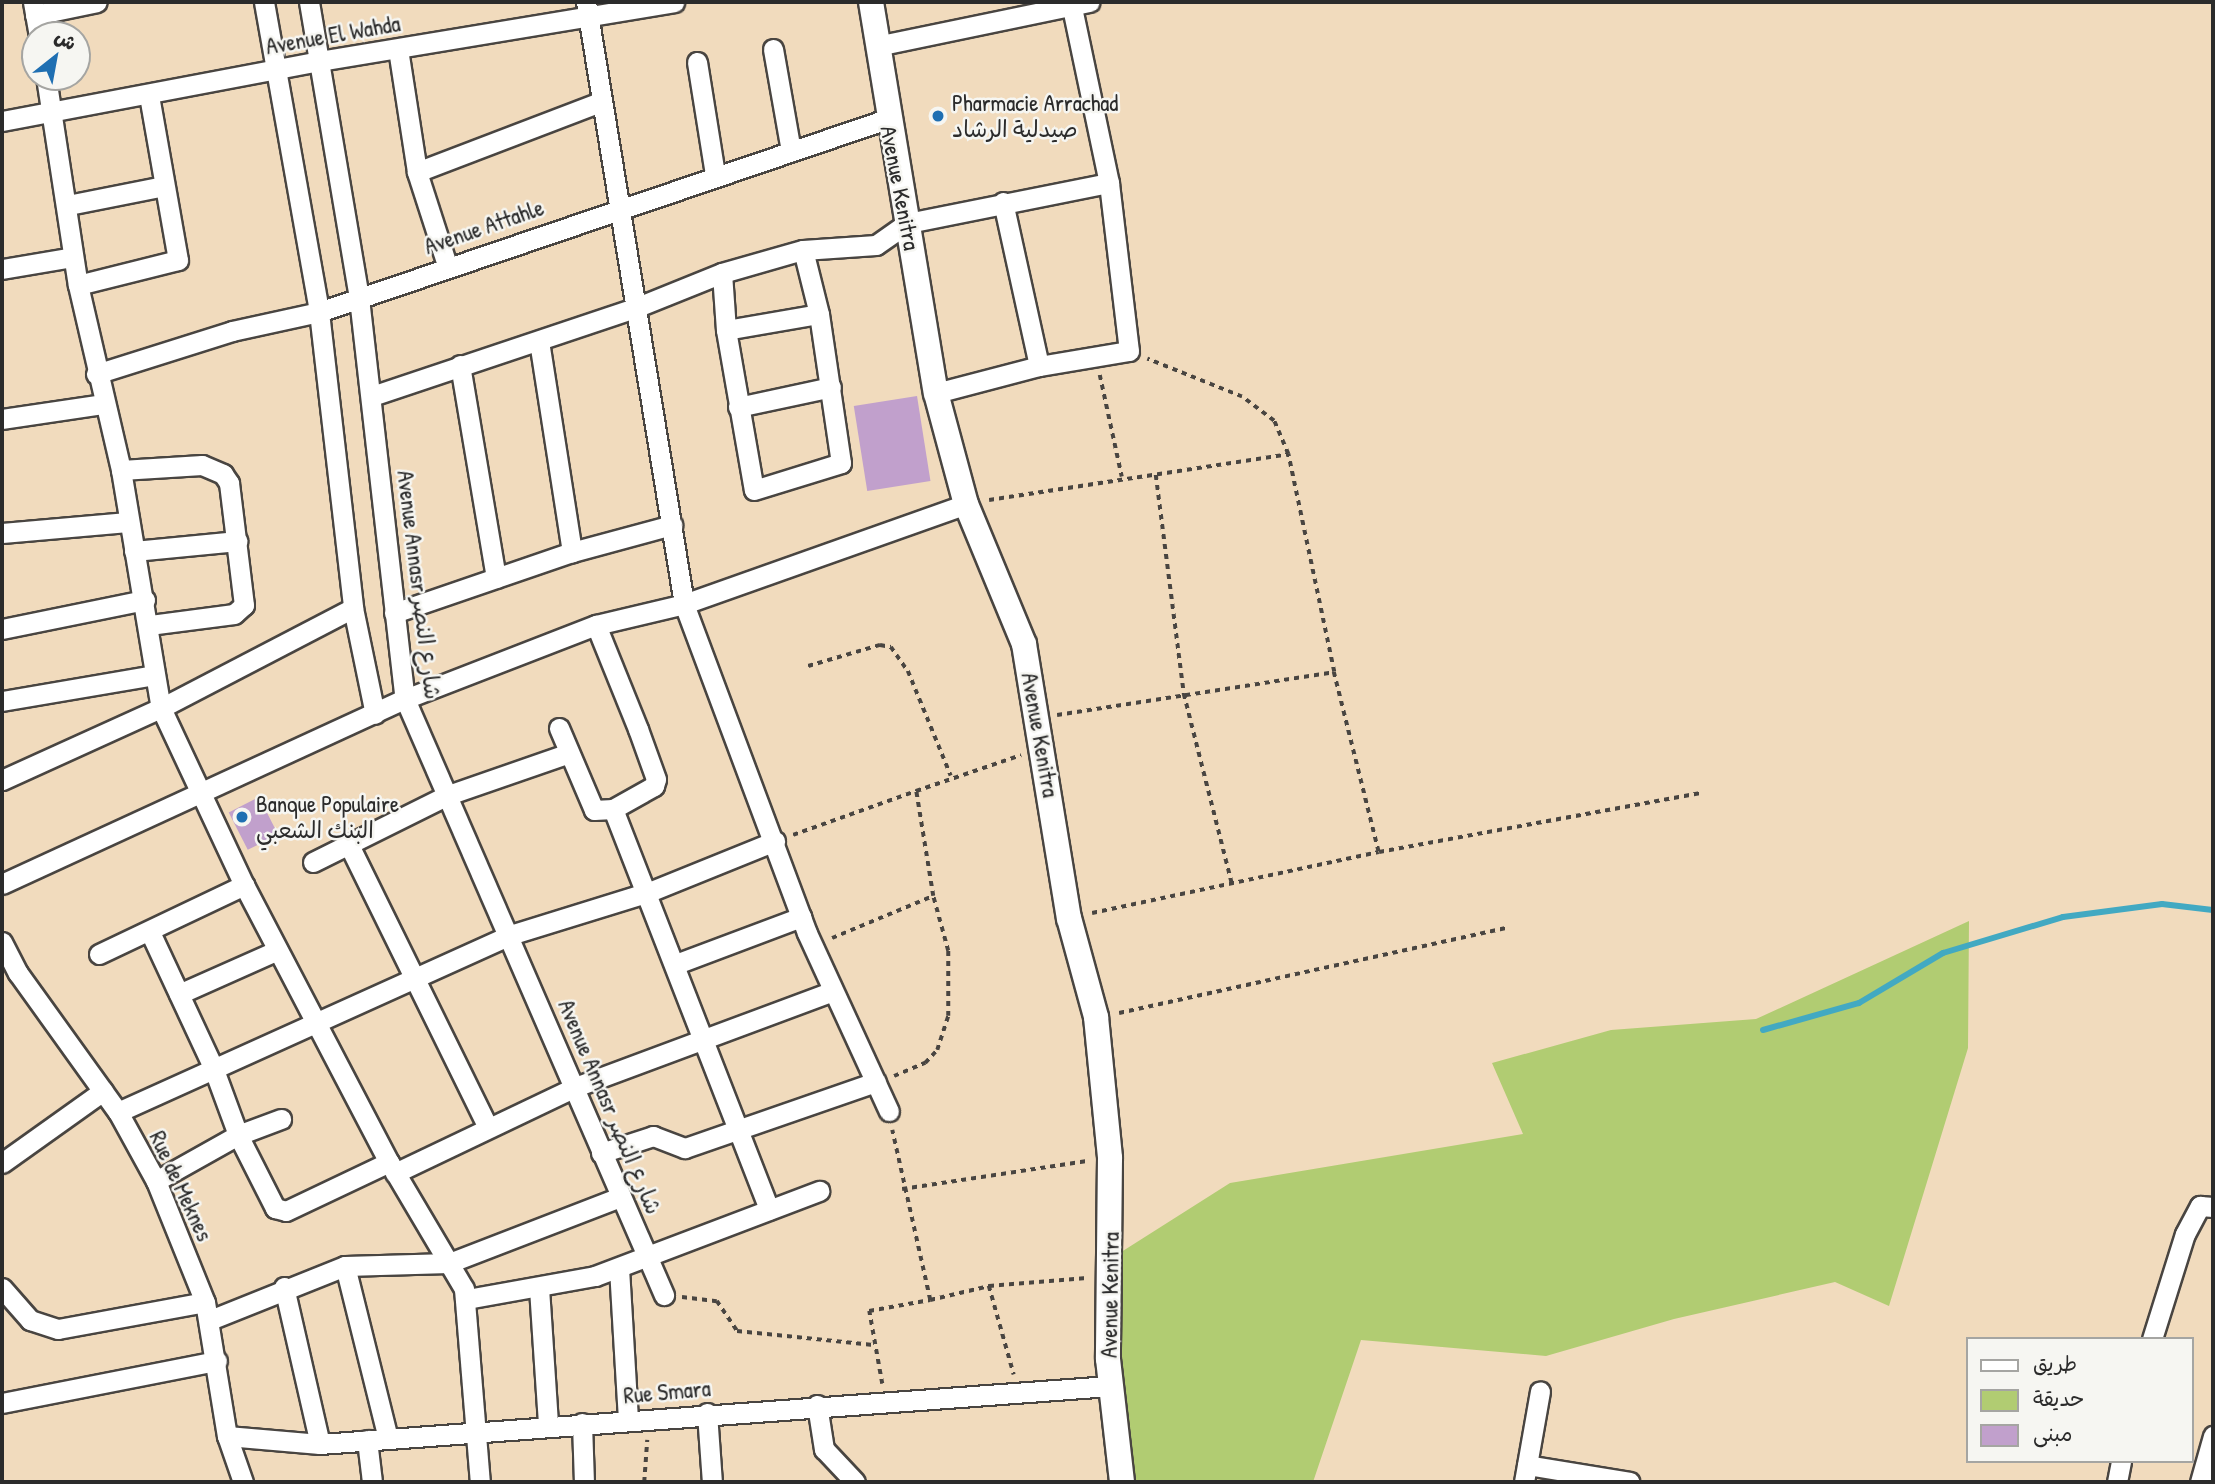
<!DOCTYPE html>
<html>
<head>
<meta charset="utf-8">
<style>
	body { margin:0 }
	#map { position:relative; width:2215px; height:1484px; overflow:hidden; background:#f1dbbd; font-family:"Patrick Hand","Playpen Sans Arabic",sans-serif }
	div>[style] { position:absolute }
	.green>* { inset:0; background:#b1cc72 }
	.stream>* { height:6px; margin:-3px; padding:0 3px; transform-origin:3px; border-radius:3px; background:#42a9c2 }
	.building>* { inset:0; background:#c1a0cc; transform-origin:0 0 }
	.path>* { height:3.5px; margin-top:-1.75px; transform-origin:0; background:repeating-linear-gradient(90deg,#494541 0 5px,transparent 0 10px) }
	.roads { filter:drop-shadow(2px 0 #494541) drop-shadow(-2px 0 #494541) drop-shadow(0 2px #494541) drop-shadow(0 -2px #494541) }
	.minor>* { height:19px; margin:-9.5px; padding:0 9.5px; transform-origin:9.5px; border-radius:9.5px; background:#fff }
	.tertiary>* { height:24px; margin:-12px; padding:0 12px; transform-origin:12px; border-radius:12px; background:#fff }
	.dots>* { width:19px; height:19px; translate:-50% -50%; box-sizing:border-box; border:4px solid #f6f6f2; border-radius:50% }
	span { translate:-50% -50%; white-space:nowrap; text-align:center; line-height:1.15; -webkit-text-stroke:5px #f6f6f2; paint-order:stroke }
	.street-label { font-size:23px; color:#2b2b2b }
	.poi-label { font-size:23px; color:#2b2b2b }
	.left { translate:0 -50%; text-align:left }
	.frame { position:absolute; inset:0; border:4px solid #2b2b2b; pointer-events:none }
	.legend { position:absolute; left:1966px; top:1337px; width:228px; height:126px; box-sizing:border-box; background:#f6f6f2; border:2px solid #a5a5a2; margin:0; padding:9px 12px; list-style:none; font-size:21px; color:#2b2b2b }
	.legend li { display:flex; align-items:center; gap:14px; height:35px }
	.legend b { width:35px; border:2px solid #a5a5a2 }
	.north { position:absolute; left:21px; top:21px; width:70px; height:70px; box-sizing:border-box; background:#f6f6f2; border:2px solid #a5a5a2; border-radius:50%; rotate:31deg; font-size:19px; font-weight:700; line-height:28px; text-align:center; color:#2b2b2b }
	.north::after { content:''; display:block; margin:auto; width:24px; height:32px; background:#1f6fb2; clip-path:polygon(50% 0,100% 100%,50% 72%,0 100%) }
</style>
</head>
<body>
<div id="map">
	<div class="green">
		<div style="clip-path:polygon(1969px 921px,1968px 1048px,1889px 1306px,1835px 1282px,1674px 1319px,1546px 1356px,1361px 1340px,1313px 1482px,1133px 1482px,1096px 1268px,1230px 1183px,1523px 1134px,1492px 1063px,1611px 1030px,1756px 1019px)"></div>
	</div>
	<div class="stream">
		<div style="left:1763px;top:1030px;width:100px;rotate:-15.7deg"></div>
		<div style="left:1859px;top:1003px;width:98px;rotate:-30.8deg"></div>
		<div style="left:1943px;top:953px;width:125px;rotate:-16.7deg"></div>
		<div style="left:2063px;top:917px;width:100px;rotate:-7.5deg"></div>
		<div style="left:2162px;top:904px;width:51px;rotate:6.7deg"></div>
	</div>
	<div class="building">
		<div style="left:917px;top:396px;width:86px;height:64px;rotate:81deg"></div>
		<div style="left:259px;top:797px;width:42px;height:34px;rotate:63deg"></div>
	</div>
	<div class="path">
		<div style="left:1100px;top:375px;width:104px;rotate:77.8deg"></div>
		<div style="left:1156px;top:475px;width:221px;rotate:82.7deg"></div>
		<div style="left:1184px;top:694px;width:196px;rotate:75.8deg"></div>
		<div style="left:989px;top:500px;width:303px;rotate:-8.7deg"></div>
		<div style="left:808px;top:666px;width:75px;rotate:-16.3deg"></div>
		<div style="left:880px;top:645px;width:11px;rotate:10deg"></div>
		<div style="left:891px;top:647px;width:29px;rotate:55deg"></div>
		<div style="left:908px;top:671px;width:113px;rotate:67.7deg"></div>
		<div style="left:1334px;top:672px;width:186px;rotate:76deg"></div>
		<div style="left:1057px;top:715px;width:280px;rotate:-8.8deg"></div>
		<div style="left:1334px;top:672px;width:223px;rotate:-101.9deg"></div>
		<div style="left:1288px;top:454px;width:36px;rotate:-113deg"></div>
		<div style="left:1274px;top:421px;width:40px;rotate:-143deg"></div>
		<div style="left:1242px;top:397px;width:102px;rotate:-158.2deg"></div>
		<div style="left:793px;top:835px;width:131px;rotate:-19.7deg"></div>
		<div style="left:1092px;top:913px;width:293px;rotate:-12deg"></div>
		<div style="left:1379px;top:852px;width:327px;rotate:-10.4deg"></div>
		<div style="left:832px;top:938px;width:109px;rotate:-22.6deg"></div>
		<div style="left:1119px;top:1013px;width:396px;rotate:-12.4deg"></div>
		<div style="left:894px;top:1076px;width:34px;rotate:-23deg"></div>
		<div style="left:925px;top:1063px;width:18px;rotate:-47deg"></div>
		<div style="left:937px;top:1050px;width:36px;rotate:-72deg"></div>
		<div style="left:948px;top:1016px;width:65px;rotate:-90deg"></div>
		<div style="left:948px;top:951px;width:57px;rotate:-105.3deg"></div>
		<div style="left:933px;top:896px;width:106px;rotate:-99.2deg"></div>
		<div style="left:916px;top:791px;width:111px;rotate:-18.9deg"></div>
		<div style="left:902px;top:1189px;width:187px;rotate:-8.6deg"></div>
		<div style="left:989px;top:1286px;width:92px;rotate:74.3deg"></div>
		<div style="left:682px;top:1297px;width:35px;rotate:7deg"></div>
		<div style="left:717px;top:1301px;width:36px;rotate:56deg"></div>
		<div style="left:737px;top:1331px;width:137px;rotate:5.9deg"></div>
		<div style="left:930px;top:1300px;width:61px;rotate:-13.3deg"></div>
		<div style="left:989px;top:1286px;width:98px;rotate:-4.7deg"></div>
		<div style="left:882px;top:1384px;width:74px;rotate:-100.1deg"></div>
		<div style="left:869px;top:1311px;width:62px;rotate:-10.2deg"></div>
		<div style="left:930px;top:1300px;width:174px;rotate:-102.6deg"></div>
		<div style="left:644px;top:1482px;width:42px;rotate:-85.9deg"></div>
	</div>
	<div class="roads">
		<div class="minor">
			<div style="left:33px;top:2px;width:34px;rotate:80deg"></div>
			<div style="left:264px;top:2px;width:315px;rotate:79.9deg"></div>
			<div style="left:319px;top:312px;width:298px;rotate:83.4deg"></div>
			<div style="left:353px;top:608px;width:108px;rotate:78.3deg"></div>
			<div style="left:309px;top:2px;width:300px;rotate:80.4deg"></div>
			<div style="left:359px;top:298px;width:404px;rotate:83.5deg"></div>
			<div style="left:405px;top:699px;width:650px;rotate:66.51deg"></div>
			<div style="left:586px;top:2px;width:610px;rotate:80.75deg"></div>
			<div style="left:684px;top:604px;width:351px;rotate:69.5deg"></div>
			<div style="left:807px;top:933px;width:196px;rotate:65.3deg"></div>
			<div style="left:35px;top:15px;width:63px;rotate:-11.8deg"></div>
			<div style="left:877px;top:46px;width:217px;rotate:-11.7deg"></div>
			<div style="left:398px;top:49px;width:124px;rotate:81.2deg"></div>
			<div style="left:417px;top:172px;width:98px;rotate:72.1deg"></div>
			<div style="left:773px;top:49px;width:104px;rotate:80deg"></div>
			<div style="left:697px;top:62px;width:113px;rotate:80.9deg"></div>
			<div style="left:46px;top:77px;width:210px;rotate:81.3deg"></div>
			<div style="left:78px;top:285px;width:190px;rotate:76.9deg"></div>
			<div style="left:121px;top:470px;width:241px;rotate:80.5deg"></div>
			<div style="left:161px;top:708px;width:195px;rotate:64.9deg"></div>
			<div style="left:244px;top:885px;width:313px;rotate:62.4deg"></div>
			<div style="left:389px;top:1162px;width:147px;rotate:59.4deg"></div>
			<div style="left:464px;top:1289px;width:194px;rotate:85.3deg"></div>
			<div style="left:2px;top:121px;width:323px;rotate:-10.7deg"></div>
			<div style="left:319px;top:61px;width:360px;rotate:-9.4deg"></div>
			<div style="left:417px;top:172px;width:196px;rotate:-20.9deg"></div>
			<div style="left:1003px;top:202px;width:168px;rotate:77.6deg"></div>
			<div style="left:68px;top:205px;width:98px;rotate:-11.2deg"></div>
			<div style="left:2px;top:269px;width:72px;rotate:-9.6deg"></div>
			<div style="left:722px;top:273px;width:57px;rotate:86deg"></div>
			<div style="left:726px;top:330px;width:162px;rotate:80.1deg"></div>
			<div style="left:754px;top:490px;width:91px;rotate:-17.2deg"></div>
			<div style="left:841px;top:463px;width:151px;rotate:-98.4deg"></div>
			<div style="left:819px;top:314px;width:66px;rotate:-104deg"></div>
			<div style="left:78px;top:285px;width:103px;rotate:-14deg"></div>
			<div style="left:178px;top:260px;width:168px;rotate:-100deg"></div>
			<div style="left:726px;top:330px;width:94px;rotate:-9.8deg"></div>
			<div style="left:539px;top:341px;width:214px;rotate:81.1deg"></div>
			<div style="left:460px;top:365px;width:216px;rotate:80.4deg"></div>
			<div style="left:96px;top:374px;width:143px;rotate:-17.5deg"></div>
			<div style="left:232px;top:331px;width:89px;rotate:-12.3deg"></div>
			<div style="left:319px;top:312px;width:600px;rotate:-18.77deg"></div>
			<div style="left:936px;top:393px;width:106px;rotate:-14.7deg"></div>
			<div style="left:1039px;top:366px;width:91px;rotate:-9.5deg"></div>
			<div style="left:1129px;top:351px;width:169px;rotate:-96.8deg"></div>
			<div style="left:1109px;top:183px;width:185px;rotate:-101.9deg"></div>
			<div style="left:372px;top:396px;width:277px;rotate:-18.5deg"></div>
			<div style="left:635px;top:308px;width:94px;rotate:-21.9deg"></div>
			<div style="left:722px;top:273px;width:84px;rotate:-15.9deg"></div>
			<div style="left:803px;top:250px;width:73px;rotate:-3.9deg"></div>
			<div style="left:876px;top:245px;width:39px;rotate:-35deg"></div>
			<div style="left:908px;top:223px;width:205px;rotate:-11.3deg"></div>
			<div style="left:738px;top:407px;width:95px;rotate:-12.1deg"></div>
			<div style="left:2px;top:419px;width:102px;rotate:-8.4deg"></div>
			<div style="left:121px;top:470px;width:81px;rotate:-3.5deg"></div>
			<div style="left:202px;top:465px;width:23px;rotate:23deg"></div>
			<div style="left:223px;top:474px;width:11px;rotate:56deg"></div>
			<div style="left:229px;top:483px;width:123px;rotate:83deg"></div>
			<div style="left:244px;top:605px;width:13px;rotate:138deg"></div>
			<div style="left:234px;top:614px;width:86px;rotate:172.6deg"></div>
			<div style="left:2px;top:533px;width:126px;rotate:-5deg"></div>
			<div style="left:134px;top:551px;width:104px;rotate:-5.5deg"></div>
			<div style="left:394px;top:613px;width:188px;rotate:-18.9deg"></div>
			<div style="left:572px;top:552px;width:104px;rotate:-15.1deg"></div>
			<div style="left:2px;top:629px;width:146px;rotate:-11.5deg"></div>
			<div style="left:2px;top:701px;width:154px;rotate:-9.7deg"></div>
			<div style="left:559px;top:728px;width:89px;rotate:66.9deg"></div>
			<div style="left:594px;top:810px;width:19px;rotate:-3deg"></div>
			<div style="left:613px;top:809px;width:47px;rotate:-29.3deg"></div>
			<div style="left:654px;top:786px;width:7px;rotate:-74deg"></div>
			<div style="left:656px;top:779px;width:53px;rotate:-109.8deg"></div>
			<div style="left:638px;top:729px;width:112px;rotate:-112deg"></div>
			<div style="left:2px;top:780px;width:175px;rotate:-24.4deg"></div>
			<div style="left:161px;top:708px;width:216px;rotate:-27.5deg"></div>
			<div style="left:613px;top:809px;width:430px;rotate:68.7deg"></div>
			<div style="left:349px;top:845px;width:314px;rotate:63.8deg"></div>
			<div style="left:313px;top:862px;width:151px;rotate:-26.4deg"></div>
			<div style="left:448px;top:795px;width:128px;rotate:-19.1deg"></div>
			<div style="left:2px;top:884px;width:443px;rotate:-24.7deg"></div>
			<div style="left:405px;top:699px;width:205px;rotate:-21.2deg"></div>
			<div style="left:596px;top:625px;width:90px;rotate:-13.4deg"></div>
			<div style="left:684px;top:604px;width:299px;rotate:-19.5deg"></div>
			<div style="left:150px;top:932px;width:149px;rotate:65deg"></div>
			<div style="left:213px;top:1067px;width:72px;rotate:69.8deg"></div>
			<div style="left:238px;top:1135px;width:82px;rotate:63.1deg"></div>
			<div style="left:275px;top:1208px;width:11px;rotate:15deg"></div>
			<div style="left:286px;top:1211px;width:114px;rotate:-25.4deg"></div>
			<div style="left:2px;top:942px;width:35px;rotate:63deg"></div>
			<div style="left:18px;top:973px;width:171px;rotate:54.3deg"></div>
			<div style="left:118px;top:1112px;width:79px;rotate:61.2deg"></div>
			<div style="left:156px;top:1181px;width:131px;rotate:68deg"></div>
			<div style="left:205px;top:1302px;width:136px;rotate:80.7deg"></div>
			<div style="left:227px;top:1436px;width:49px;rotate:70.8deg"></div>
			<div style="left:99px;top:954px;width:161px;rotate:-25.4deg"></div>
			<div style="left:676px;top:964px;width:134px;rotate:-20.6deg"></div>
			<div style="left:179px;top:994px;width:108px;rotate:-24deg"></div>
			<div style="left:118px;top:1112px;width:430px;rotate:-24.3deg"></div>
			<div style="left:510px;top:935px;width:145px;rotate:-17.2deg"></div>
			<div style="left:649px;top:892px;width:136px;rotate:-22deg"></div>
			<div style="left:601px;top:1153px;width:55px;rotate:-18.1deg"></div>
			<div style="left:653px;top:1136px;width:34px;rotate:21deg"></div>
			<div style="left:685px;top:1148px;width:202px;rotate:-19.1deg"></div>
			<div style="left:2px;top:1163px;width:124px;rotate:-35.5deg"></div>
			<div style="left:395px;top:1173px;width:199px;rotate:-25.5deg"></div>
			<div style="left:575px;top:1087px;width:275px;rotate:-20.4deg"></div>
			<div style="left:156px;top:1181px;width:94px;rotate:-29.3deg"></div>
			<div style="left:238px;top:1135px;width:46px;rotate:-20.4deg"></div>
			<div style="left:345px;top:1266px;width:177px;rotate:76deg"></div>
			<div style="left:619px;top:1268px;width:151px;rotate:86.6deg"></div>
			<div style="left:284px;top:1287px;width:161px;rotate:77.1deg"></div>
			<div style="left:2px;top:1288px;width:43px;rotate:48.8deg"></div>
			<div style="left:30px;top:1320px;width:29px;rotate:18deg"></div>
			<div style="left:58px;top:1329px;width:149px;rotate:-10.4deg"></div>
			<div style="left:539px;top:1288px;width:137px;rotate:86.2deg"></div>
			<div style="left:467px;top:1299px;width:130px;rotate:-10.2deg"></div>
			<div style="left:595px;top:1276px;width:240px;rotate:-20.8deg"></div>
			<div style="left:210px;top:1320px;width:145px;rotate:-21.8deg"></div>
			<div style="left:345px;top:1266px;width:104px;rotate:-1.7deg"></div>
			<div style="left:449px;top:1263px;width:183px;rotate:-21.1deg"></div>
			<div style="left:2152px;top:1339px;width:110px;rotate:-72.6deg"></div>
			<div style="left:2185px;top:1234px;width:32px;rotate:-62deg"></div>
			<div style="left:2200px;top:1206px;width:13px;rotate:4deg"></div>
			<div style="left:2px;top:1403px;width:219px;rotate:-11.1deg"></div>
			<div style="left:817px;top:1405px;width:45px;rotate:81deg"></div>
			<div style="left:824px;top:1449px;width:45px;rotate:46.8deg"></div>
			<div style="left:707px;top:1413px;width:69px;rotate:85.9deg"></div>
			<div style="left:582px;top:1423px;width:59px;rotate:88.1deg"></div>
			<div style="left:227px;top:1436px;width:93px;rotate:4.9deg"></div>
			<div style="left:320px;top:1444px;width:792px;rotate:-4.2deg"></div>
			<div style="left:367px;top:1440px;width:42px;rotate:83.2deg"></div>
			<div style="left:1527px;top:1465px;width:104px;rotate:9.4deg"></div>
			<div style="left:1524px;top:1482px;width:92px;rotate:-80deg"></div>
			<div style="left:2117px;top:1482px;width:21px;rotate:-79deg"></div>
			<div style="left:2200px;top:1482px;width:48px;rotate:-74.2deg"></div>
		</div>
		<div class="tertiary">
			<div style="left:871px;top:2px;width:396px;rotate:80.6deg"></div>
			<div style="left:936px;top:393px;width:115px;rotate:74.9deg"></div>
			<div style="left:966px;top:504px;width:152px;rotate:67.5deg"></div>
			<div style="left:1024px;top:644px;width:278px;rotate:80.7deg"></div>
			<div style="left:1069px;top:918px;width:103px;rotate:74.7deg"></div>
			<div style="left:1096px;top:1017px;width:142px;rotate:84.3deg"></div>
			<div style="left:1110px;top:1158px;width:201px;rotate:90.6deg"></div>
			<div style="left:1108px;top:1359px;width:124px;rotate:83.5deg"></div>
		</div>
	</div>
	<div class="dots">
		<div style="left:938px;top:116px;background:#1f6fb2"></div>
		<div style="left:242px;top:817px;background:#1f6fb2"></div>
	</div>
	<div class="street-label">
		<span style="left:333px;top:35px;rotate:-10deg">Avenue El Wahda</span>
		<span style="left:900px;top:188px;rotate:79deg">Avenue Kenitra</span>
		<span style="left:484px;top:227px;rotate:-19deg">Avenue Attahle</span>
		<span style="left:419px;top:585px;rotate:83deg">Avenue Annasr شارع النصر</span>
		<span style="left:1040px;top:735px;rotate:80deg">Avenue Kenitra</span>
		<span style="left:610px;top:1107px;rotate:67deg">Avenue Annasr شارع النصر</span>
		<span style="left:181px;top:1186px;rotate:65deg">Rue de Meknes</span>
		<span style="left:1110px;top:1295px;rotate:-89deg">Avenue Kenitra</span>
		<span style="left:667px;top:1392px;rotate:-5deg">Rue Smara</span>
	</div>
	<div class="poi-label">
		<span class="left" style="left:952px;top:116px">Pharmacie Arrachad<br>صيدلية الرشاد</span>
		<span class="left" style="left:256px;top:817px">Banque Populaire<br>البنك الشعبي</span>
	</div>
	<div class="frame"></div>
	<ul class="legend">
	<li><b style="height:9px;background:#fff"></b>طريق</li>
	<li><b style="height:19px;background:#b1cc72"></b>حديقة</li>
	<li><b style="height:19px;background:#c1a0cc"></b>مبنى</li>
	</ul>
	<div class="north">ش</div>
</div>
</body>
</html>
